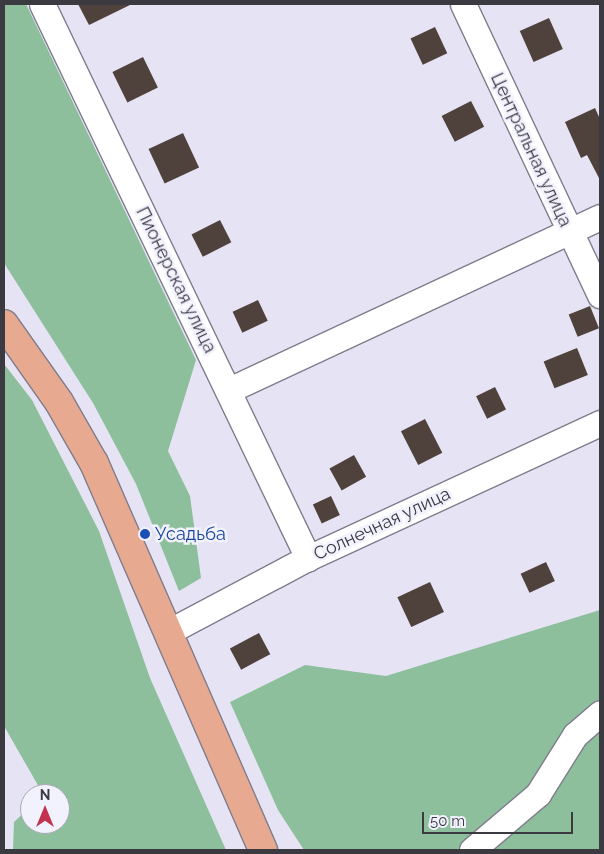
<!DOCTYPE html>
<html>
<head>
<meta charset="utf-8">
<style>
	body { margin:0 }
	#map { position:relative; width:604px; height:854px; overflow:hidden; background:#e5e3f4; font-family:Raleway,sans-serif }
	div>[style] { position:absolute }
	.forest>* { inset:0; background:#8dbf9c }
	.building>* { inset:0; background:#4f413b; transform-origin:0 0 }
	.roads { filter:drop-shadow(1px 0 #7f7d8c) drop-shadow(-1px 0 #7f7d8c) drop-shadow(0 1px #7f7d8c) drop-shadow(0 -1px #7f7d8c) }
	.minor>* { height:25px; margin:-12.5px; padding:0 12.5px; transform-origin:12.5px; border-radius:12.5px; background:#fff }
	.major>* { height:28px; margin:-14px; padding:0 14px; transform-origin:14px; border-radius:14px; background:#e8a991 }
	.dots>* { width:14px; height:14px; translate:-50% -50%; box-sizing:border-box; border:2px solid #f2f1fe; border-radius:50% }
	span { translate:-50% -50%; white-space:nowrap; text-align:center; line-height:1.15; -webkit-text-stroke:5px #f2f1fe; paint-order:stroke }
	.street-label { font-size:18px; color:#3b3a41 }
	.transit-label { font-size:18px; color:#164399 }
	.left { translate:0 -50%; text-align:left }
	.frame { position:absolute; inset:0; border:5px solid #3b3a41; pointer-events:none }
	.north { position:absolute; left:20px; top:784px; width:50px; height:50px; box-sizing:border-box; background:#f2f1fe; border:1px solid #a9a8b2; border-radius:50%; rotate:0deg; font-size:14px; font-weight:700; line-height:20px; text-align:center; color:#3b3a41 }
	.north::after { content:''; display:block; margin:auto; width:18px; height:22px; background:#c4334d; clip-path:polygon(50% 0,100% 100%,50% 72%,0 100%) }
	.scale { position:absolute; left:422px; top:812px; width:151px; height:22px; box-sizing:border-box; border:2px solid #3b3a41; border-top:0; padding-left:6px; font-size:15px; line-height:18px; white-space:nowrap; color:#3b3a41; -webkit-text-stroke:4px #f2f1fe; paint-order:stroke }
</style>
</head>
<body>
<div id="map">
	<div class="forest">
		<div style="clip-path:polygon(4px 4px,26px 4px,196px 360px,168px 451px,190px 496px,201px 578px,179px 591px,136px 484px,93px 403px,4px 263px)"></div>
		<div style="clip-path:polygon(4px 364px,32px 400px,99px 531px,150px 678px,226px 850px,13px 850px,14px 822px,30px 807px,30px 824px,60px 824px,60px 794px,43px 794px,4px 726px)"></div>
		<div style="clip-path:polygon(600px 610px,600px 850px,304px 850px,278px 810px,230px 702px,305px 665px,386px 676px)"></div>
	</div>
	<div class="building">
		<div style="clip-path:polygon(78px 4px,132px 4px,89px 25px)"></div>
		<div style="left:549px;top:18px;width:34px;height:32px;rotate:66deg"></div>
		<div style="left:435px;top:27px;width:29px;height:27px;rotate:65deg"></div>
		<div style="left:143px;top:57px;width:34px;height:34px;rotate:64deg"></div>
		<div style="left:471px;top:101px;width:29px;height:33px;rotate:63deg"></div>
		<div style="clip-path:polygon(595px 108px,600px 119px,600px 180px,587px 155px,581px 158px,565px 122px)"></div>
		<div style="left:183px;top:133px;width:38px;height:38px;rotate:65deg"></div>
		<div style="left:220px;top:220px;width:25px;height:32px;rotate:63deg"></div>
		<div style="left:258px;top:300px;width:23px;height:28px;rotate:65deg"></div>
		<div style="left:590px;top:306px;width:24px;height:23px;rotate:68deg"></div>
		<div style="left:577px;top:348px;width:29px;height:36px;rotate:68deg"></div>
		<div style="left:495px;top:387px;width:25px;height:21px;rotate:64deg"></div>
		<div style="left:425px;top:419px;width:38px;height:27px;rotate:63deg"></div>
		<div style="left:354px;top:455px;width:25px;height:28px;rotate:61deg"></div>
		<div style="left:331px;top:496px;width:21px;height:20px;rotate:65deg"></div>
		<div style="left:546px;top:562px;width:21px;height:28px;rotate:65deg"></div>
		<div style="left:430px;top:582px;width:33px;height:36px;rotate:65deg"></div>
		<div style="left:259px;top:633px;width:24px;height:33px;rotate:62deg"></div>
	</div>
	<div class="roads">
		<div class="minor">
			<div style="left:42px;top:4px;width:615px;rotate:64.35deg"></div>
			<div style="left:463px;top:4px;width:322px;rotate:64.8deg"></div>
			<div style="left:229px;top:390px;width:409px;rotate:-25deg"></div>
			<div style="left:168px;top:632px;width:158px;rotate:-27.9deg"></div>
			<div style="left:308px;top:558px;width:322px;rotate:-24.8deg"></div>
			<div style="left:472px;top:850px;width:87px;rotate:-40.3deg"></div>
			<div style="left:538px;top:794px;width:70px;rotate:-57.9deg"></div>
			<div style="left:575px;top:735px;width:33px;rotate:-41deg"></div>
		</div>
		<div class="major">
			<div style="left:4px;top:324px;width:95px;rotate:54.8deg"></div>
			<div style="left:59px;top:402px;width:70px;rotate:60.2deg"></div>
			<div style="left:94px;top:463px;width:422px;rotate:66.4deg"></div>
		</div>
	</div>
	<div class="dots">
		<div style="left:145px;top:534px;background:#1a4fb4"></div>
	</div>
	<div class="street-label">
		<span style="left:531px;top:150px;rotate:65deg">Центральная улица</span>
		<span style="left:176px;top:280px;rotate:64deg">Пионерская улица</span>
		<span style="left:382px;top:524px;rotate:-25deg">Солнечная улица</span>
	</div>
	<div class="transit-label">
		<span class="left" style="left:155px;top:534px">Усадьба</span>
	</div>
	<div class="frame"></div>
	<div class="north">N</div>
	<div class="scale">50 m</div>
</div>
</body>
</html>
